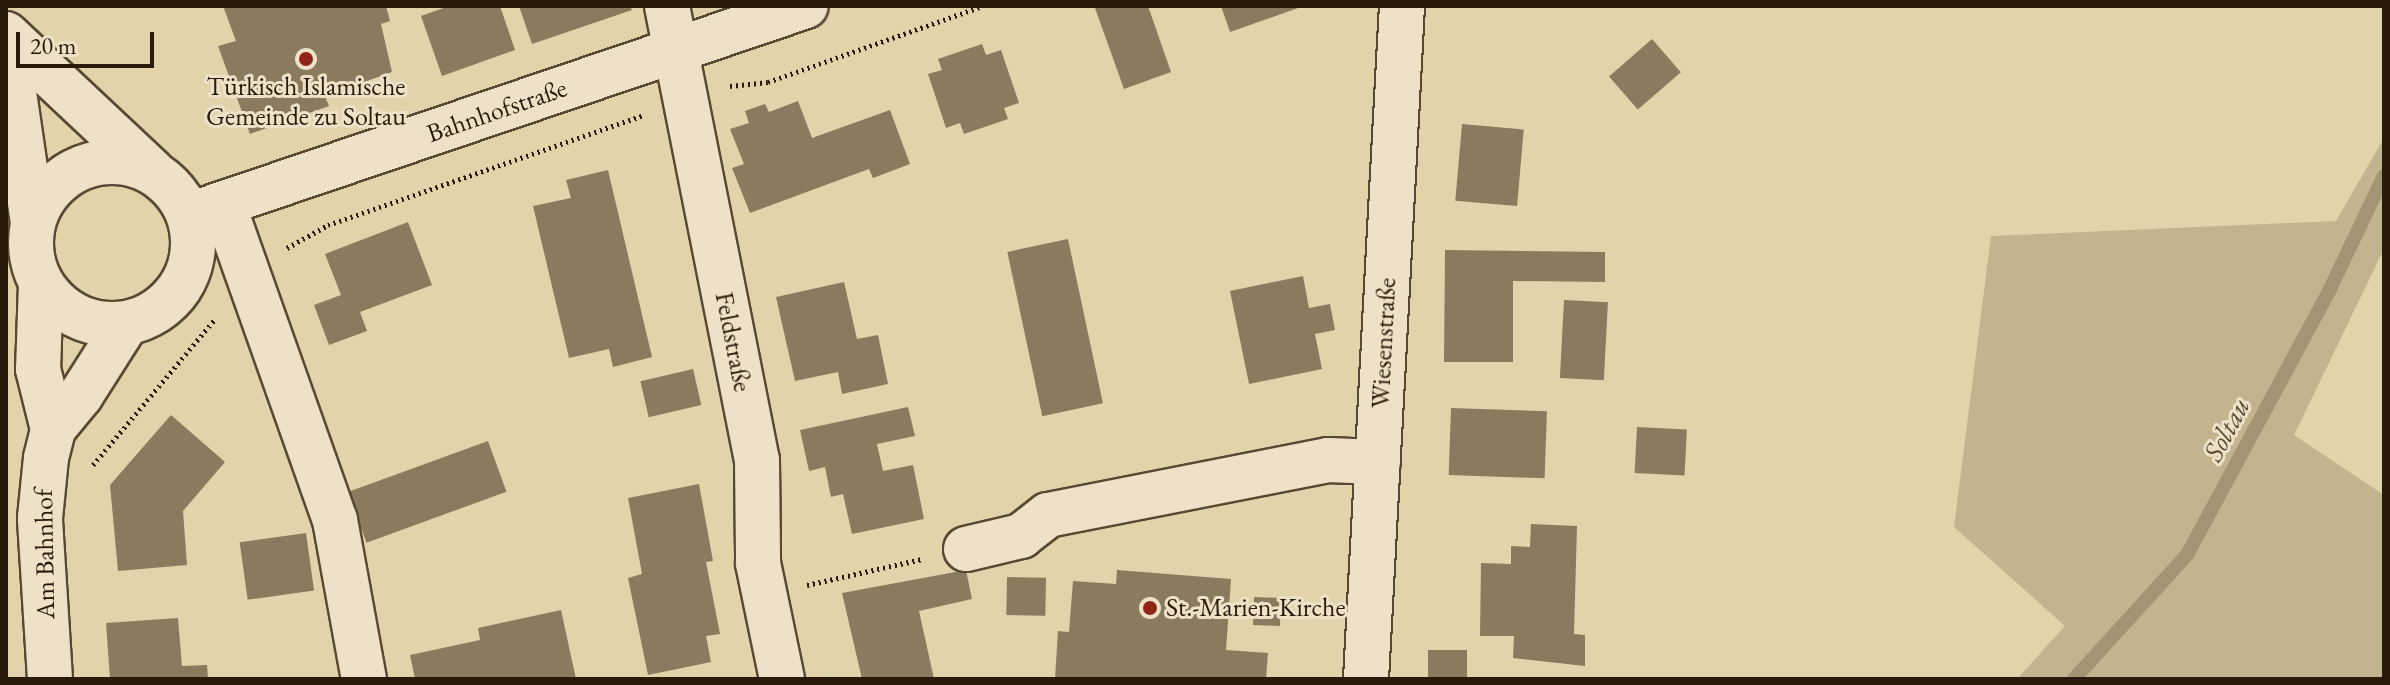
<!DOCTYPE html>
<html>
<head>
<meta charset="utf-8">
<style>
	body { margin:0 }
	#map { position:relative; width:2390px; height:685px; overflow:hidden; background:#e3d3aa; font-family:"EB Garamond",serif }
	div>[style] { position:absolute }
	.green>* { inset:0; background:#c3b48f }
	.stream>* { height:14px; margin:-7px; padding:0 7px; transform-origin:7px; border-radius:7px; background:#a49474 }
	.building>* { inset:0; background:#8a7b5e; transform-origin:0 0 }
	.path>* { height:5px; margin-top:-2.5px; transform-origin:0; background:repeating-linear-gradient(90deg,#291b0b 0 2px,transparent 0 6px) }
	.roads { filter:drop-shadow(2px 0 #584933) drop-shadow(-2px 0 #584933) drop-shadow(0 2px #584933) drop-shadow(0 -2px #584933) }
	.minor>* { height:44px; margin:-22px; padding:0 22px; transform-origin:22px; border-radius:22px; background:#ede2c8 }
	.minor>.ring { margin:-22px; padding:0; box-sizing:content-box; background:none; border:44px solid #ede2c8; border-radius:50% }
	.dots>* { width:22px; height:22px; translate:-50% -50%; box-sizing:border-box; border:4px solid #ede2c8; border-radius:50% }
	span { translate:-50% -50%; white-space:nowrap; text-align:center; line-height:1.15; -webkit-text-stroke:6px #ede2c8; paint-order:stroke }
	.poi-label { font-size:26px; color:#291b0b }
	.left { translate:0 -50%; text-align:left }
	.street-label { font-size:26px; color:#291b0b }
	.water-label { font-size:28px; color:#5a4b35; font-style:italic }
	.frame { position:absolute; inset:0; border:8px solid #291b0b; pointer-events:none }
	.scale { position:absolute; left:16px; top:32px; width:138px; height:36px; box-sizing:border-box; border:4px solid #291b0b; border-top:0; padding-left:10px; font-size:24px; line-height:28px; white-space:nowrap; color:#291b0b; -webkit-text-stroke:6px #ede2c8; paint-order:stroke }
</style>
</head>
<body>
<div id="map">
	<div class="green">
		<div style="clip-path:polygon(2384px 138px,2384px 249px,2294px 435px,2384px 495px,2384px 679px,2017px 679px,2065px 626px,1954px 527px,1991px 236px,2336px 221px)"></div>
	</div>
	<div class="stream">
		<div style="left:2074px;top:679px;width:168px;rotate:-47.7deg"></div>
		<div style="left:2187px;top:555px;width:302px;rotate:-61.7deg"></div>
		<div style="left:2330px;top:289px;width:125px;rotate:-64.5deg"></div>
	</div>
	<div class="building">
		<div style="clip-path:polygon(223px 6px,386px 6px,390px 21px,381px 24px,392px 72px,325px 96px,329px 106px,250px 134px,218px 46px,236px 41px)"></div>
		<div style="clip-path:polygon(449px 6px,500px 6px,515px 50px,442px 76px,421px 16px)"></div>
		<div style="clip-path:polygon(519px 6px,630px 6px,632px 10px,532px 44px)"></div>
		<div style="clip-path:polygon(1148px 6px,1171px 72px,1124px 89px,1095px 8px)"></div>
		<div style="clip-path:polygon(1221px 6px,1304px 6px,1230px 32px)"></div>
		<div style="left:1652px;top:39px;width:44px;height:57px;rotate:49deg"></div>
		<div style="clip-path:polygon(982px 44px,986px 55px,1001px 50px,1019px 103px,1004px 108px,1008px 119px,964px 134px,960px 123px,946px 128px,928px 74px,942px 70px,938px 59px)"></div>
		<div style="clip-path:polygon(798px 101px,812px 138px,890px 110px,910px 164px,873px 178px,869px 169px,750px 213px,732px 168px,744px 164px,730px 129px,749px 123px,745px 111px,765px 104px,769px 112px)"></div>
		<div style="left:1462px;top:124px;width:62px;height:77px;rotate:5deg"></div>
		<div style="clip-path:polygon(608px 170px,652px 357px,613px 367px,609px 349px,569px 358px,533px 206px,571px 198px,566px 180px)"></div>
		<div style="clip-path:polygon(408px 222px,432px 285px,360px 312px,367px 331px,329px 345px,314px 305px,341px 295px,325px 254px)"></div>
		<div style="left:1068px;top:239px;width:168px;height:62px;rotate:78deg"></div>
		<div style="clip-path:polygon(1445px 250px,1605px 252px,1605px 282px,1513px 281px,1513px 362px,1444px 362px)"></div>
		<div style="clip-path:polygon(1303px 276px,1309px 308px,1330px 304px,1335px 330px,1315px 334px,1322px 369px,1249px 384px,1230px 291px)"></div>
		<div style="clip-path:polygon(844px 282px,857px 339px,878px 335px,888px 384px,842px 394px,838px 372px,795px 381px,776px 297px)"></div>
		<div style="left:1564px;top:300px;width:44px;height:78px;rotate:3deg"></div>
		<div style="left:693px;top:369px;width:37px;height:54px;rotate:77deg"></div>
		<div style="clip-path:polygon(908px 407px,915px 436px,877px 444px,883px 471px,913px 465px,924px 519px,852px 534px,843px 494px,831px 497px,825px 467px,809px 471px,800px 430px)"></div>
		<div style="left:1451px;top:408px;width:96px;height:67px;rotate:2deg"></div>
		<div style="clip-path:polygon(171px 415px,225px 462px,183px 511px,187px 565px,118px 571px,110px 485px)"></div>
		<div style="left:1637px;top:427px;width:50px;height:46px;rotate:3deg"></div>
		<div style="left:488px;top:441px;width:54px;height:149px;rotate:70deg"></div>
		<div style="clip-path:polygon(699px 484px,713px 561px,706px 562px,720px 634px,706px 636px,711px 662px,648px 675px,628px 578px,642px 574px,628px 498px)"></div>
		<div style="clip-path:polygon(1531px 524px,1577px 526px,1574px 634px,1585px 635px,1585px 666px,1513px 658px,1514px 636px,1480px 636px,1481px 563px,1511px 564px,1511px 546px,1530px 547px)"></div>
		<div style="left:306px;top:533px;width:58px;height:67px;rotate:82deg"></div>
		<div style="clip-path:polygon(966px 570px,972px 599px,919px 611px,934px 679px,862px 679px,842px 593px)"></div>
		<div style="clip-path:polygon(1117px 570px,1231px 579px,1226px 650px,1268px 653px,1266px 679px,1055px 679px,1058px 631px,1069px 632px,1073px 581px,1116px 584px)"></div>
		<div style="left:1007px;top:577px;width:39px;height:38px;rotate:1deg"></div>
		<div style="left:1254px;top:597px;width:27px;height:28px;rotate:2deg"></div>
		<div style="clip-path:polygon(561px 610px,576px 679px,415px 679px,410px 655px,480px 640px,478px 628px)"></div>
		<div style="clip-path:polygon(178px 618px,182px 666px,207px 665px,208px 679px,110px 679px,106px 623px)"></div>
		<div style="left:1428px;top:650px;width:39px;height:29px"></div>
	</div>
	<div class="path">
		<div style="left:730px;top:86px;width:38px;rotate:-6deg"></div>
		<div style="left:768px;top:82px;width:228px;rotate:-19.5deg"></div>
		<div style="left:287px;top:248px;width:47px;rotate:-29.3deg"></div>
		<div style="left:328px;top:225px;width:335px;rotate:-19.2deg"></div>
		<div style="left:93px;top:465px;width:190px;rotate:-50.1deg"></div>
		<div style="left:807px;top:585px;width:118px;rotate:-12.7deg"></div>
	</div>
	<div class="roads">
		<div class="minor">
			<div style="left:667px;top:6px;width:463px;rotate:78.8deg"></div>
			<div style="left:757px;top:460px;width:103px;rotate:89.4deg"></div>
			<div style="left:758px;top:563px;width:118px;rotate:78.3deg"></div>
			<div style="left:6px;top:34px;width:200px;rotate:43.2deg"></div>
			<div style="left:6px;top:38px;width:186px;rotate:81.7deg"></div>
			<div class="ring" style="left:31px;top:162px;width:118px;height:118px"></div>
			<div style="left:223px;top:204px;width:335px;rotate:70.5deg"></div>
			<div style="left:335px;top:520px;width:162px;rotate:79.7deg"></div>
			<div style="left:189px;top:215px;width:651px;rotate:-18.71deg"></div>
			<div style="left:41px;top:284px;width:85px;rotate:92deg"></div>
			<div style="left:38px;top:369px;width:62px;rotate:76deg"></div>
			<div style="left:966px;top:549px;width:57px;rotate:-13.3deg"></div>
			<div style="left:1021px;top:536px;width:34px;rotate:-38deg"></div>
			<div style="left:1048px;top:515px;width:285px;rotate:-11.1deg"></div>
			<div style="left:1328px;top:460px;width:50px;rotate:2.3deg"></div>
			<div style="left:50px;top:679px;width:161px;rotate:-93.6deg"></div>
			<div style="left:40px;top:518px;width:60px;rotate:-84.3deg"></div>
			<div style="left:46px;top:458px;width:30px;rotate:-76deg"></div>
			<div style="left:53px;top:429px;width:44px;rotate:-50.5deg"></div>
			<div style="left:81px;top:395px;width:84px;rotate:-57.6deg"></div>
			<div style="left:1366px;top:679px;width:674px;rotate:-86.94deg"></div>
		</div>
	</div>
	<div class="dots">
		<div style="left:306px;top:59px;background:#8f2418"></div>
		<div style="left:1150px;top:608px;background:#8f2418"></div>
	</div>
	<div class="poi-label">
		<span style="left:306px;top:102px">Türkisch Islamische<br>Gemeinde zu Soltau</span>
		<span class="left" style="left:1166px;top:608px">St.-Marien-Kirche</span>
	</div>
	<div class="street-label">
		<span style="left:497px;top:111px;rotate:-19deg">Bahnhofstraße</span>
		<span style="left:733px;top:342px;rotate:79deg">Feldstraße</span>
		<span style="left:1384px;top:343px;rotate:-87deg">Wiesenstraße</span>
		<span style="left:45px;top:554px;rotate:-91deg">Am Bahnhof</span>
	</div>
	<div class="water-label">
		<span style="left:2226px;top:429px;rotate:-62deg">Soltau</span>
	</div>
	<div class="frame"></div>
	<div class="scale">20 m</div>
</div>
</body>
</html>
